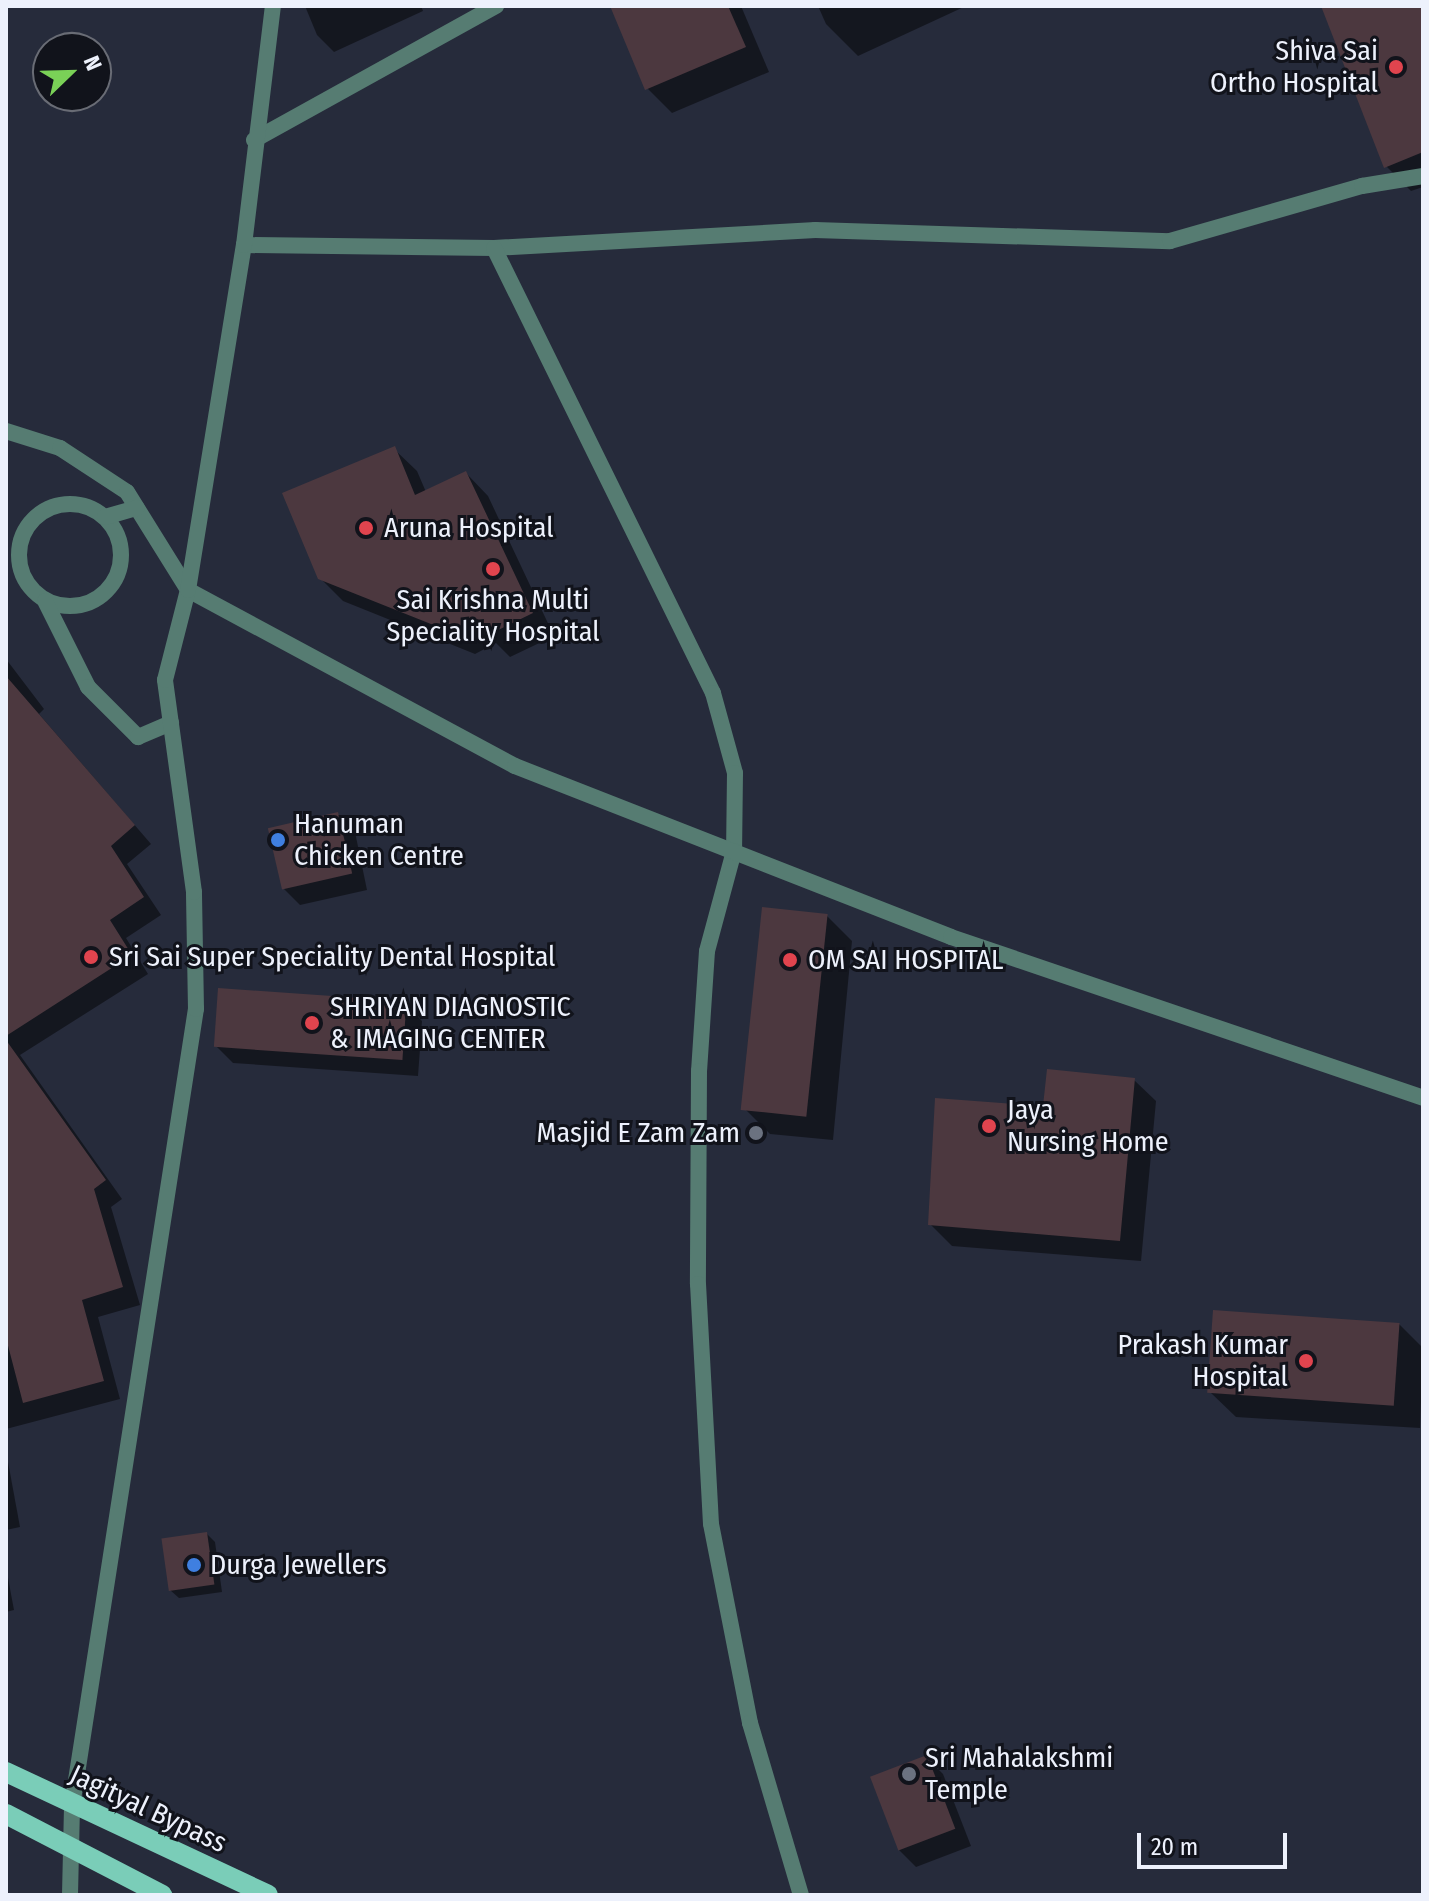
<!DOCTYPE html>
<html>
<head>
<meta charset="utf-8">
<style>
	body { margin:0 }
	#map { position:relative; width:1429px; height:1901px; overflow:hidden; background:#262b3b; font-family:"Fira Sans Condensed",sans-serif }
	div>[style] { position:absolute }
	.shadow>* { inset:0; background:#0007 }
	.building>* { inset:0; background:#4c383f; transform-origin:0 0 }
	.minor>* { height:16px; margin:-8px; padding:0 8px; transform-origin:8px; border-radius:8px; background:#567c72 }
	.minor>.ring { margin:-8px; padding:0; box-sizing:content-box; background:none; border:16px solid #567c72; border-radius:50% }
	.tertiary>* { height:16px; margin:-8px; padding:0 8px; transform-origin:8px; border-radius:8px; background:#567c72 }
	.primary>* { height:20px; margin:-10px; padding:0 10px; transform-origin:10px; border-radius:10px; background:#7acdb8 }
	.dots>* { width:22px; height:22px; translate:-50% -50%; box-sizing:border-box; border:4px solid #11131b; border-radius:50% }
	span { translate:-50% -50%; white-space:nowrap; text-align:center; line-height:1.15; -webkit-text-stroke:6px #11131b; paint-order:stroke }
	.poi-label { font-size:28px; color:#edf1fc }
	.right { translate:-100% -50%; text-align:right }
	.left { translate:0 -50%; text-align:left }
	.street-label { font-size:28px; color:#edf1fc }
	.frame { position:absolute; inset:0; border:8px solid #edf1fc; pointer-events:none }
	.north { position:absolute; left:32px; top:32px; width:80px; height:80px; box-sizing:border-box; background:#11131b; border:2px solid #696c75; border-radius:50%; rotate:67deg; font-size:22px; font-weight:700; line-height:32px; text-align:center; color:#edf1fc }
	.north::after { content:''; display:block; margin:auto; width:28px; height:36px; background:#7ad157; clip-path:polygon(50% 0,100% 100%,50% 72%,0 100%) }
	.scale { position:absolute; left:1137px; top:1833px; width:150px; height:36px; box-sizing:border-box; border:4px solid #edf1fc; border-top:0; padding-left:10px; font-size:24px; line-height:28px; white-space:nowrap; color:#edf1fc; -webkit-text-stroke:6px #11131b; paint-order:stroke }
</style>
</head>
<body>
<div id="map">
	<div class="shadow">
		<div style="clip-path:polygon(305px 6px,421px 6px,423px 11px,334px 52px,317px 35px)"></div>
		<div style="clip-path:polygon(612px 6px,741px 6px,769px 72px,672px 113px,647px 88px)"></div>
		<div style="clip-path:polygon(818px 6px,966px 6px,858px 56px,826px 24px)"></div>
		<div style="clip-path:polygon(1323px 6px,1423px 6px,1423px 187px,1411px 191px,1386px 166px)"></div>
		<div style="clip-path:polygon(394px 449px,417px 471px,426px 492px,466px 473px,488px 496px,554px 636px,510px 657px,496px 643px,475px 654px,343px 601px,320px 578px)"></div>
		<div style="clip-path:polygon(6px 659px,44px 709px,39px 714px,151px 844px,127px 864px,161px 915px,126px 938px,148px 974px,20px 1055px,122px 1199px,111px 1207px,140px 1305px,98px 1317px,120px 1399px,6px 1429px)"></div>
		<div style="clip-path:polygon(338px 815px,355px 832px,367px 890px,300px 905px,283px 888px)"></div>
		<div style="clip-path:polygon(827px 916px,852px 941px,833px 1140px,770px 1134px,745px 1109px)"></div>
		<div style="clip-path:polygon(405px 1004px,422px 1021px,418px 1076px,233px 1063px,216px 1046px)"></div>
		<div style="clip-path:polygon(1134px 1080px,1156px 1101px,1141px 1261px,952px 1246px,930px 1224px,1045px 1108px)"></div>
		<div style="clip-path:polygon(1399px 1324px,1423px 1348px,1420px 1428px,1236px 1417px,1210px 1392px)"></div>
		<div style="clip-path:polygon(6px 1451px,20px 1527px,6px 1530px)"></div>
		<div style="clip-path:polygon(207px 1534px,215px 1542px,222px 1592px,179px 1598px,170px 1590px)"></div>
		<div style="clip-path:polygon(6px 1567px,14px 1610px,6px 1612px)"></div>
		<div style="clip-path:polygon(926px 1757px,943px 1774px,971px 1846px,916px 1867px,899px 1850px)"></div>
	</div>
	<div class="building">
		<div style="clip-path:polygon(610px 6px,728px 6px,746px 47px,645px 90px)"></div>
		<div style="clip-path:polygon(1321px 6px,1423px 6px,1423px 152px,1384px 168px)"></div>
		<div style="clip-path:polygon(395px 446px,415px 495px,466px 471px,533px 613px,486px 636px,478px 619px,451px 632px,318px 579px,282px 493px)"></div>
		<div style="clip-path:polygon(6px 676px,135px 825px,111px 846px,144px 897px,110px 920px,132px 955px,6px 1036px)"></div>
		<div style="left:338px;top:812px;width:63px;height:72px;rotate:77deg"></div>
		<div style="left:762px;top:907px;width:66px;height:204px;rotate:6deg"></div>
		<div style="left:218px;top:988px;width:189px;height:59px;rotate:4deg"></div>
		<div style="clip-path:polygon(6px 1040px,106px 1180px,94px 1189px,123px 1287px,82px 1300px,104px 1381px,23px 1403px,6px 1338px)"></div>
		<div style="clip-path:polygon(1047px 1069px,1135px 1078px,1120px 1241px,928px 1225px,935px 1098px,1043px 1106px)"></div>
		<div style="left:1213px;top:1310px;width:187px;height:83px;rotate:4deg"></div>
		<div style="left:207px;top:1532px;width:53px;height:46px;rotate:82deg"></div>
		<div style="left:927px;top:1755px;width:79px;height:61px;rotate:69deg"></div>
	</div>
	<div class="minor">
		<div style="left:254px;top:140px;width:277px;rotate:-29deg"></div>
		<div style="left:244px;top:245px;width:250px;rotate:0.7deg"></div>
		<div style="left:494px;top:248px;width:322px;rotate:-3.2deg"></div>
		<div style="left:815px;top:230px;width:355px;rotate:1.8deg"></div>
		<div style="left:1170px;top:241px;width:200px;rotate:-16deg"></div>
		<div style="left:1362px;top:186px;width:62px;rotate:-9.3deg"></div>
		<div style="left:494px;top:248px;width:496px;rotate:63.8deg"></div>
		<div style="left:713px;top:693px;width:83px;rotate:74.6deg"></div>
		<div style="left:735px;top:773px;width:78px;rotate:90.7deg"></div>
		<div style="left:734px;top:851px;width:104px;rotate:105.1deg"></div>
		<div style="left:707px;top:951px;width:120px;rotate:93.8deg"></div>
		<div style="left:699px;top:1071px;width:213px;rotate:90.3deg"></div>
		<div style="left:698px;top:1284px;width:240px;rotate:86.9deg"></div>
		<div style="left:711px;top:1524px;width:203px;rotate:78.9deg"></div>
		<div style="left:750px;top:1723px;width:179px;rotate:73.5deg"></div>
		<div class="ring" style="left:19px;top:504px;width:86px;height:86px"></div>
	</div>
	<div class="tertiary">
		<div style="left:6px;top:431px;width:57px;rotate:17.5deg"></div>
		<div style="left:60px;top:448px;width:80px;rotate:33.3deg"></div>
		<div style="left:127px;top:492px;width:115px;rotate:58.1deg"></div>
		<div style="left:188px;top:590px;width:371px;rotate:28.3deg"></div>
		<div style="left:515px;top:766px;width:468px;rotate:21.4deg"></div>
		<div style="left:951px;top:937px;width:499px;rotate:18.8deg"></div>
		<div style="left:105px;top:517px;width:33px;rotate:-16deg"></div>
		<div style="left:45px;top:601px;width:96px;rotate:63.4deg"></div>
		<div style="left:88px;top:687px;width:71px;rotate:45deg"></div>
		<div style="left:138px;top:737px;width:36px;rotate:-23deg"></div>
		<div style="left:70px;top:1895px;width:89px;rotate:-88.7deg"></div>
		<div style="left:72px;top:1806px;width:807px;rotate:-81.16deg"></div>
		<div style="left:196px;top:1009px;width:117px;rotate:-91deg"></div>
		<div style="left:194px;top:892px;width:214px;rotate:-97.8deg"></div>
		<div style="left:165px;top:680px;width:93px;rotate:-75.7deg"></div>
		<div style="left:188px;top:590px;width:350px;rotate:-80.8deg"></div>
		<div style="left:244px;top:245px;width:241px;rotate:-83.1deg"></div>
	</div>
	<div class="primary">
		<div style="left:6px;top:1772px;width:289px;rotate:25.1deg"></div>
		<div style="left:6px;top:1814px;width:176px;rotate:27.4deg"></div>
	</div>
	<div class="dots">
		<div style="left:1396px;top:67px;background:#e0444e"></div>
		<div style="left:366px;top:528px;background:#e0444e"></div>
		<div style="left:493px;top:569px;background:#e0444e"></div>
		<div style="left:278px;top:840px;background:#3f7fe0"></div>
		<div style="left:91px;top:957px;background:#e0444e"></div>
		<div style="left:790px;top:960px;background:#e0444e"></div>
		<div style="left:312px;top:1023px;background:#e0444e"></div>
		<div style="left:989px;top:1126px;background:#e0444e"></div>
		<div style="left:756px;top:1133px;background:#6b7280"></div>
		<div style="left:1306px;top:1361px;background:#e0444e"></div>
		<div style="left:194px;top:1565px;background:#3f7fe0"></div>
		<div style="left:909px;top:1774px;background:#6b7280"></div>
	</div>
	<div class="poi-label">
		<span class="right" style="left:1378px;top:67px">Shiva Sai<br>Ortho Hospital</span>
		<span class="left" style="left:384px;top:528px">Aruna Hospital</span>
		<span style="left:493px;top:616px">Sai Krishna Multi<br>Speciality Hospital</span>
		<span class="left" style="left:294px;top:840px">Hanuman<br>Chicken Centre</span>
		<span class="left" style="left:109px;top:957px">Sri Sai Super Speciality Dental Hospital</span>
		<span class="left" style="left:808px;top:960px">OM SAI HOSPITAL</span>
		<span class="left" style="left:330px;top:1023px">SHRIYAN DIAGNOSTIC<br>&amp; IMAGING CENTER</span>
		<span class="left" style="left:1007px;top:1126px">Jaya<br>Nursing Home</span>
		<span class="right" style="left:740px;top:1133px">Masjid E Zam Zam</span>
		<span class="right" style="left:1288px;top:1361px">Prakash Kumar<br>Hospital</span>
		<span class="left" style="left:210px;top:1565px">Durga Jewellers</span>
		<span class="left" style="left:925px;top:1774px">Sri Mahalakshmi<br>Temple</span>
	</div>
	<div class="street-label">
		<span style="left:148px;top:1809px;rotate:25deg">Jagityal Bypass</span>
	</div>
	<div class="frame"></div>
	<div class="north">N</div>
	<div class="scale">20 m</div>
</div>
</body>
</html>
